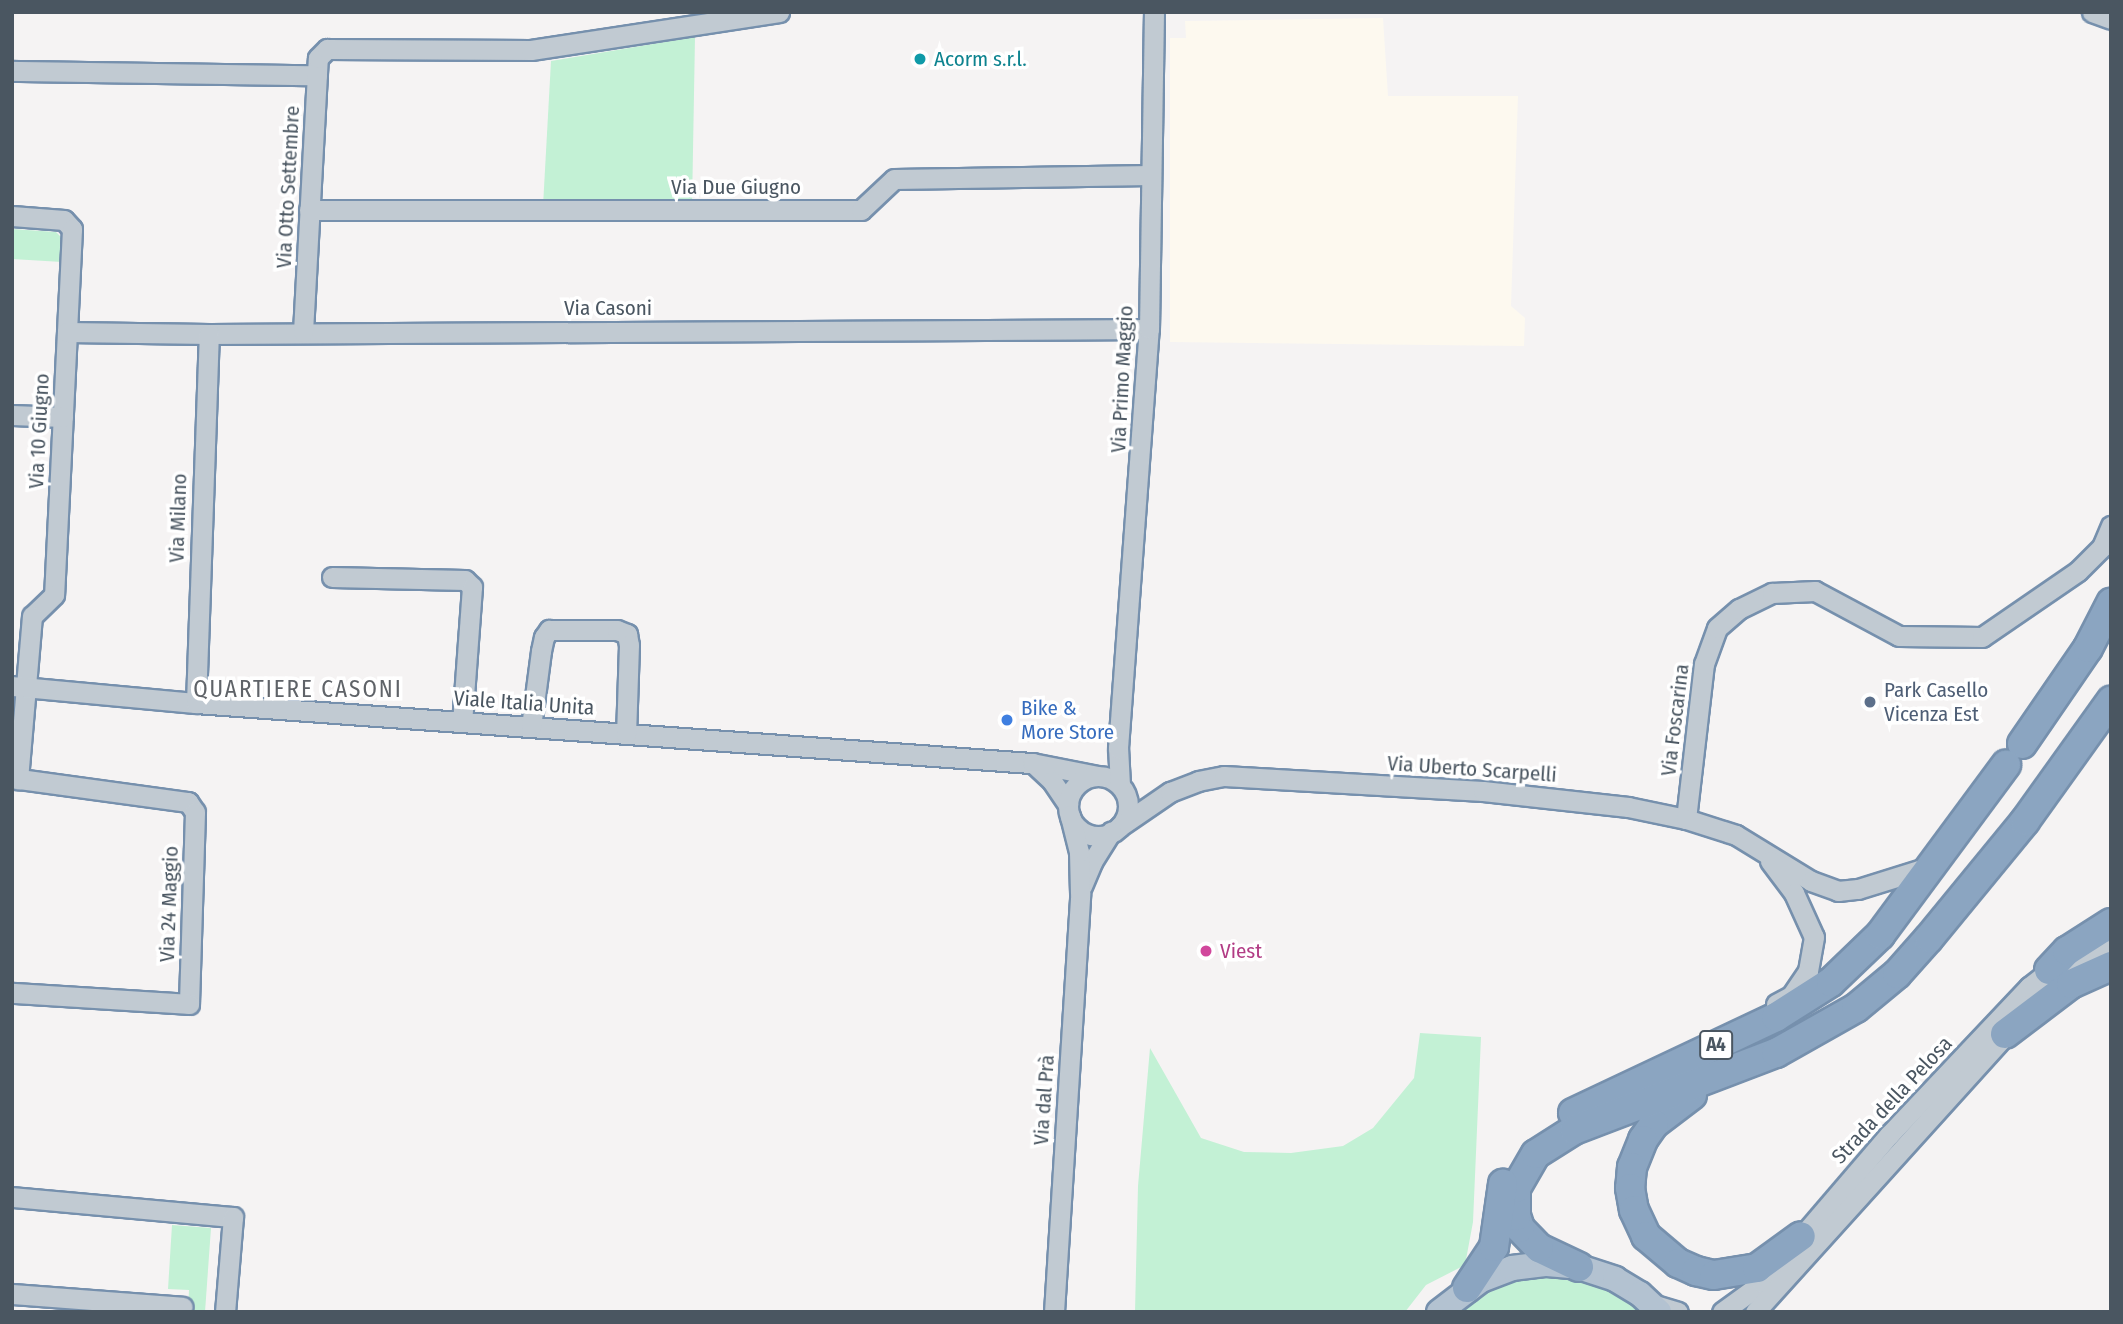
<!DOCTYPE html>
<html>
<head>
<meta charset="utf-8">
<style>
	body { margin:0 }
	#map { position:relative; width:2123px; height:1324px; overflow:hidden; background:#f5f3f3; font-family:"Fira Sans Condensed",sans-serif }
	div>[style] { position:absolute }
	.commercial>* { inset:0; background:#fdf9ef }
	.green>* { inset:0; background:#c3f1d5 }
	.roads { filter:drop-shadow(2px 0 #7690ad) drop-shadow(-2px 0 #7690ad) drop-shadow(0 2px #7690ad) drop-shadow(0 -2px #7690ad) }
	.minor>* { height:19px; margin:-9.5px; padding:0 9.5px; transform-origin:9.5px; border-radius:9.5px; background:#c1cad2 }
	.minor>.ring { margin:-9.5px; padding:0; box-sizing:content-box; background:none; border:19px solid #c1cad2; border-radius:50% }
	.major>* { height:24px; margin:-12px; padding:0 12px; transform-origin:12px; border-radius:12px; background:#b3c2d1 }
	.highway>* { height:28px; margin:-14px; padding:0 14px; transform-origin:14px; border-radius:14px; background:#8ba5c1 }
	.dots>* { width:19px; height:19px; translate:-50% -50%; box-sizing:border-box; border:4px solid #fff; border-radius:50% }
	span { translate:-50% -50%; white-space:nowrap; text-align:center; line-height:1.15; -webkit-text-stroke:7px #fff; paint-order:stroke }
	.shield-label span { padding:2px 5px; background:#fff; border:2px solid; border-radius:5px; -webkit-text-stroke-width:0 }
	.shield-label { font-size:19px; color:#4a5661; font-weight:700 }
	.culture-label { font-size:21px; color:#0d838f }
	.left { translate:0 -50%; text-align:left }
	.street-label { font-size:21px; color:#4a5661 }
	.service-label { font-size:21px; color:#4e5e75 }
	.shop-label { font-size:21px; color:#366cbe }
	.hotel-label { font-size:21px; color:#b23c85 }
	.neighbourhood-label { font-size:23px; color:#5f6368; letter-spacing:2px }
	.frame { position:absolute; inset:0; border:14px solid #4a5661; pointer-events:none }
</style>
</head>
<body>
<div id="map">
	<div class="commercial">
		<div style="clip-path:polygon(1383px 18px,1388px 96px,1518px 96px,1511px 306px,1525px 318px,1524px 346px,1170px 342px,1170px 38px,1186px 38px,1185px 21px)"></div>
	</div>
	<div class="green">
		<div style="clip-path:polygon(695px 37px,692px 207px,543px 206px,551px 61px)"></div>
		<div style="clip-path:polygon(12px 229px,56px 232px,62px 238px,62px 262px,12px 259px)"></div>
		<div style="clip-path:polygon(1420px 1033px,1481px 1037px,1473px 1222px,1465px 1265px,1426px 1285px,1405px 1312px,1135px 1312px,1138px 1186px,1150px 1048px,1201px 1138px,1244px 1152px,1291px 1153px,1343px 1146px,1373px 1128px,1414px 1078px)"></div>
		<div style="clip-path:polygon(172px 1225px,211px 1228px,205px 1312px,188px 1310px,189px 1290px,168px 1289px)"></div>
		<div style="clip-path:polygon(1564px 1275px,1604px 1285px,1645px 1312px,1460px 1312px,1474px 1298px,1515px 1279px)"></div>
	</div>
	<div class="roads">
		<div class="minor">
			<div style="left:2092px;top:12px;width:20px;rotate:20deg"></div>
			<div style="left:12px;top:71px;width:305px;rotate:0.8deg"></div>
			<div style="left:309px;top:210px;width:552px"></div>
			<div style="left:861px;top:210px;width:45px;rotate:-43.2deg"></div>
			<div style="left:894px;top:179px;width:257px;rotate:-0.9deg"></div>
			<div style="left:12px;top:216px;width:52px;rotate:4.4deg"></div>
			<div style="left:64px;top:220px;width:12px;rotate:48deg"></div>
			<div style="left:72px;top:229px;width:366px;rotate:92.8deg"></div>
			<div style="left:54px;top:595px;width:30px;rotate:136deg"></div>
			<div style="left:32px;top:616px;width:164px;rotate:94.9deg"></div>
			<div style="left:67px;top:332px;width:142px;rotate:0.8deg"></div>
			<div style="left:209px;top:334px;width:940px;rotate:-0.3deg"></div>
			<div style="left:303px;top:332px;width:274px;rotate:-86.9deg"></div>
			<div style="left:318px;top:58px;width:13px;rotate:-45deg"></div>
			<div style="left:327px;top:49px;width:204px;rotate:0.3deg"></div>
			<div style="left:531px;top:50px;width:251px;rotate:-8.7deg"></div>
			<div style="left:12px;top:415px;width:51px;rotate:2.2deg"></div>
			<div style="left:332px;top:577px;width:133px;rotate:1.3deg"></div>
			<div style="left:465px;top:580px;width:10px;rotate:45deg"></div>
			<div style="left:472px;top:587px;width:135px;rotate:94.2deg"></div>
			<div style="left:12px;top:686px;width:185px;rotate:5.3deg"></div>
			<div style="left:196px;top:703px;width:838px;rotate:4.11deg"></div>
			<div style="left:1032px;top:763px;width:66px;rotate:11.3deg"></div>
			<div style="left:196px;top:703px;width:369px;rotate:-88deg"></div>
			<div style="left:531px;top:727px;width:77px;rotate:-82.5deg"></div>
			<div style="left:541px;top:651px;width:14px;rotate:-78deg"></div>
			<div style="left:544px;top:637px;width:9px;rotate:-54deg"></div>
			<div style="left:549px;top:630px;width:68px"></div>
			<div style="left:617px;top:630px;width:11px;rotate:22deg"></div>
			<div style="left:627px;top:634px;width:11px;rotate:80deg"></div>
			<div style="left:629px;top:645px;width:89px;rotate:91.9deg"></div>
			<div style="left:1033px;top:763px;width:26px;rotate:43deg"></div>
			<div style="left:1052px;top:781px;width:29px;rotate:56deg"></div>
			<div class="ring" style="left:1068px;top:776px;width:41px;height:41px"></div>
			<div style="left:12px;top:778px;width:178px;rotate:7.8deg"></div>
			<div style="left:188px;top:802px;width:12px;rotate:55deg"></div>
			<div style="left:195px;top:812px;width:192px;rotate:91.8deg"></div>
			<div style="left:189px;top:1004px;width:177px;rotate:-176.4deg"></div>
			<div style="left:1120px;top:785px;width:37px;rotate:-93deg"></div>
			<div style="left:1118px;top:748px;width:420px;rotate:-85.8deg"></div>
			<div style="left:1149px;top:329px;width:317px;rotate:-89.1deg"></div>
			<div style="left:1686px;top:819px;width:156px;rotate:-83.4deg"></div>
			<div style="left:1704px;top:664px;width:38px;rotate:-70deg"></div>
			<div style="left:1717px;top:628px;width:29px;rotate:-41deg"></div>
			<div style="left:1739px;top:609px;width:37px;rotate:-26deg"></div>
			<div style="left:1772px;top:593px;width:43px;rotate:-2.7deg"></div>
			<div style="left:1815px;top:591px;width:95px;rotate:28.2deg"></div>
			<div style="left:1899px;top:636px;width:83px;rotate:0.7deg"></div>
			<div style="left:1982px;top:637px;width:116px;rotate:-34.5deg"></div>
			<div style="left:2078px;top:571px;width:34px;rotate:-45deg"></div>
			<div style="left:2102px;top:547px;width:23px;rotate:-67deg"></div>
			<div style="left:1119px;top:827px;width:62px;rotate:-34.5deg"></div>
			<div style="left:1170px;top:792px;width:30px;rotate:-21deg"></div>
			<div style="left:1198px;top:781px;width:26px;rotate:-11deg"></div>
			<div style="left:1224px;top:776px;width:259px;rotate:3.3deg"></div>
			<div style="left:1483px;top:791px;width:146px;rotate:6.3deg"></div>
			<div style="left:1628px;top:807px;width:59px;rotate:11.7deg"></div>
			<div style="left:1686px;top:819px;width:52px;rotate:17.7deg"></div>
			<div style="left:1736px;top:835px;width:88px;rotate:31.5deg"></div>
			<div style="left:1811px;top:881px;width:29px;rotate:20deg"></div>
			<div style="left:1838px;top:891px;width:20px;rotate:-6deg"></div>
			<div style="left:1858px;top:889px;width:77px;rotate:-17.3deg"></div>
			<div style="left:1770px;top:861px;width:40px;rotate:53deg"></div>
			<div style="left:1794px;top:893px;width:48px;rotate:65.6deg"></div>
			<div style="left:1814px;top:937px;width:35px;rotate:100deg"></div>
			<div style="left:1808px;top:971px;width:30px;rotate:124deg"></div>
			<div style="left:1791px;top:996px;width:17px;rotate:152deg"></div>
			<div style="left:1082px;top:886px;width:26px;rotate:-67deg"></div>
			<div style="left:1092px;top:862px;width:36px;rotate:-58deg"></div>
			<div style="left:2070px;top:974px;width:48px;rotate:-31.4deg"></div>
			<div style="left:12px;top:1197px;width:222px;rotate:5.2deg"></div>
			<div style="left:233px;top:1217px;width:95px;rotate:94.8deg"></div>
			<div style="left:12px;top:1294px;width:171px;rotate:4.3deg"></div>
			<div style="left:1652px;top:1304px;width:27px;rotate:17deg"></div>
			<div style="left:1054px;top:1312px;width:420px;rotate:-86.4deg"></div>
			<div style="left:1080px;top:893px;width:41px;rotate:-91.4deg"></div>
			<div style="left:1079px;top:852px;width:38px;rotate:-104deg"></div>
			<div style="left:1722px;top:1312px;width:49px;rotate:-35.9deg"></div>
			<div style="left:1762px;top:1283px;width:195px;rotate:-49.4deg"></div>
			<div style="left:1889px;top:1135px;width:204px;rotate:-46.6deg"></div>
			<div style="left:2029px;top:987px;width:37px;rotate:-38deg"></div>
			<div style="left:1755px;top:1312px;width:387px;rotate:-47.9deg"></div>
		</div>
		<div class="major">
			<div style="left:1439px;top:1312px;width:53px;rotate:-37.3deg"></div>
			<div style="left:1481px;top:1280px;width:33px;rotate:-21deg"></div>
			<div style="left:1512px;top:1268px;width:35px;rotate:-7deg"></div>
			<div style="left:1547px;top:1264px;width:32px;rotate:5deg"></div>
			<div style="left:1579px;top:1267px;width:38px;rotate:18deg"></div>
			<div style="left:1615px;top:1279px;width:29px;rotate:31deg"></div>
			<div style="left:1640px;top:1294px;width:26px;rotate:43deg"></div>
		</div>
		<div class="highway">
			<div style="left:2022px;top:744px;width:116px;rotate:-55.5deg"></div>
			<div style="left:2088px;top:648px;width:51px;rotate:-62.9deg"></div>
			<div style="left:2049px;top:970px;width:26px;rotate:-47deg"></div>
			<div style="left:2067px;top:951px;width:52px;rotate:-32.5deg"></div>
			<div style="left:2005px;top:1034px;width:83px;rotate:-37.1deg"></div>
			<div style="left:2071px;top:984px;width:44px;rotate:-24.2deg"></div>
			<div style="left:1692px;top:1095px;width:48px;rotate:142.7deg"></div>
			<div style="left:1654px;top:1124px;width:19px;rotate:125deg"></div>
			<div style="left:1643px;top:1140px;width:29px;rotate:112deg"></div>
			<div style="left:1632px;top:1167px;width:21px;rotate:95deg"></div>
			<div style="left:1630px;top:1188px;width:22px;rotate:80deg"></div>
			<div style="left:1634px;top:1210px;width:29px;rotate:65deg"></div>
			<div style="left:1646px;top:1236px;width:42px;rotate:40.2deg"></div>
			<div style="left:1678px;top:1263px;width:20px;rotate:24deg"></div>
			<div style="left:1696px;top:1271px;width:18px;rotate:13deg"></div>
			<div style="left:1714px;top:1275px;width:44px;rotate:-9.2deg"></div>
			<div style="left:1757px;top:1268px;width:54px;rotate:-36deg"></div>
			<div style="left:1573px;top:1113px;width:225px;rotate:-25.3deg"></div>
			<div style="left:1776px;top:1017px;width:65px;rotate:-32.5deg"></div>
			<div style="left:1831px;top:982px;width:68px;rotate:-43.8deg"></div>
			<div style="left:1880px;top:935px;width:212px;rotate:-53.5deg"></div>
			<div style="left:1579px;top:1267px;width:44px;rotate:-154.6deg"></div>
			<div style="left:1539px;top:1248px;width:28px;rotate:-134deg"></div>
			<div style="left:1520px;top:1228px;width:13px;rotate:-108deg"></div>
			<div style="left:1516px;top:1216px;width:28px;rotate:-90deg"></div>
			<div style="left:1516px;top:1188px;width:39px;rotate:-60deg"></div>
			<div style="left:1536px;top:1154px;width:45px;rotate:-32.3deg"></div>
			<div style="left:1574px;top:1130px;width:216px;rotate:-20.9deg"></div>
			<div style="left:1776px;top:1053px;width:92px;rotate:-29.4deg"></div>
			<div style="left:1856px;top:1008px;width:53px;rotate:-39.7deg"></div>
			<div style="left:1897px;top:974px;width:48px;rotate:-48.4deg"></div>
			<div style="left:1929px;top:938px;width:151px;rotate:-50.6deg"></div>
			<div style="left:2025px;top:821px;width:148px;rotate:-54.4deg"></div>
			<div style="left:1467px;top:1288px;width:49px;rotate:-56.6deg"></div>
			<div style="left:1494px;top:1247px;width:64px;rotate:-81.9deg"></div>
		</div>
	</div>
	<div class="dots">
		<div style="left:920px;top:59px;background:#0f9aa8"></div>
		<div style="left:1870px;top:702px;background:#5c6f8a"></div>
		<div style="left:1007px;top:720px;background:#3f7fe0"></div>
		<div style="left:1206px;top:951px;background:#d1479c"></div>
	</div>
	<div class="shield-label">
		<span style="left:1716px;top:1045px">A4</span>
	</div>
	<div class="culture-label">
		<span class="left" style="left:934px;top:59px">Acorm s.r.l.</span>
	</div>
	<div class="street-label">
		<span style="left:288px;top:187px;rotate:-87deg">Via Otto Settembre</span>
		<span style="left:736px;top:187px">Via Due Giugno</span>
		<span style="left:608px;top:308px">Via Casoni</span>
		<span style="left:1122px;top:379px;rotate:-87deg">Via Primo Maggio</span>
		<span style="left:39px;top:431px;rotate:-87deg">Via 10 Giugno</span>
		<span style="left:178px;top:518px;rotate:-88deg">Via Milano</span>
		<span style="left:524px;top:703px;rotate:4deg">Viale Italia Unita</span>
		<span style="left:1675px;top:720px;rotate:-83deg">Via Foscarina</span>
		<span style="left:1472px;top:769px;rotate:4deg">Via Uberto Scarpelli</span>
		<span style="left:169px;top:904px;rotate:-88deg">Via 24 Maggio</span>
		<span style="left:1044px;top:1100px;rotate:-86deg">Via dal Prà</span>
		<span style="left:1892px;top:1100px;rotate:-47deg">Strada della Pelosa</span>
	</div>
	<div class="service-label">
		<span class="left" style="left:1884px;top:702px">Park Casello<br>Vicenza Est</span>
	</div>
	<div class="shop-label">
		<span class="left" style="left:1021px;top:720px">Bike &amp;<br>More Store</span>
	</div>
	<div class="hotel-label">
		<span class="left" style="left:1220px;top:951px">Viest</span>
	</div>
	<div class="neighbourhood-label">
		<span style="left:298px;top:689px">QUARTIERE CASONI</span>
	</div>
	<div class="frame"></div>
</div>
</body>
</html>
